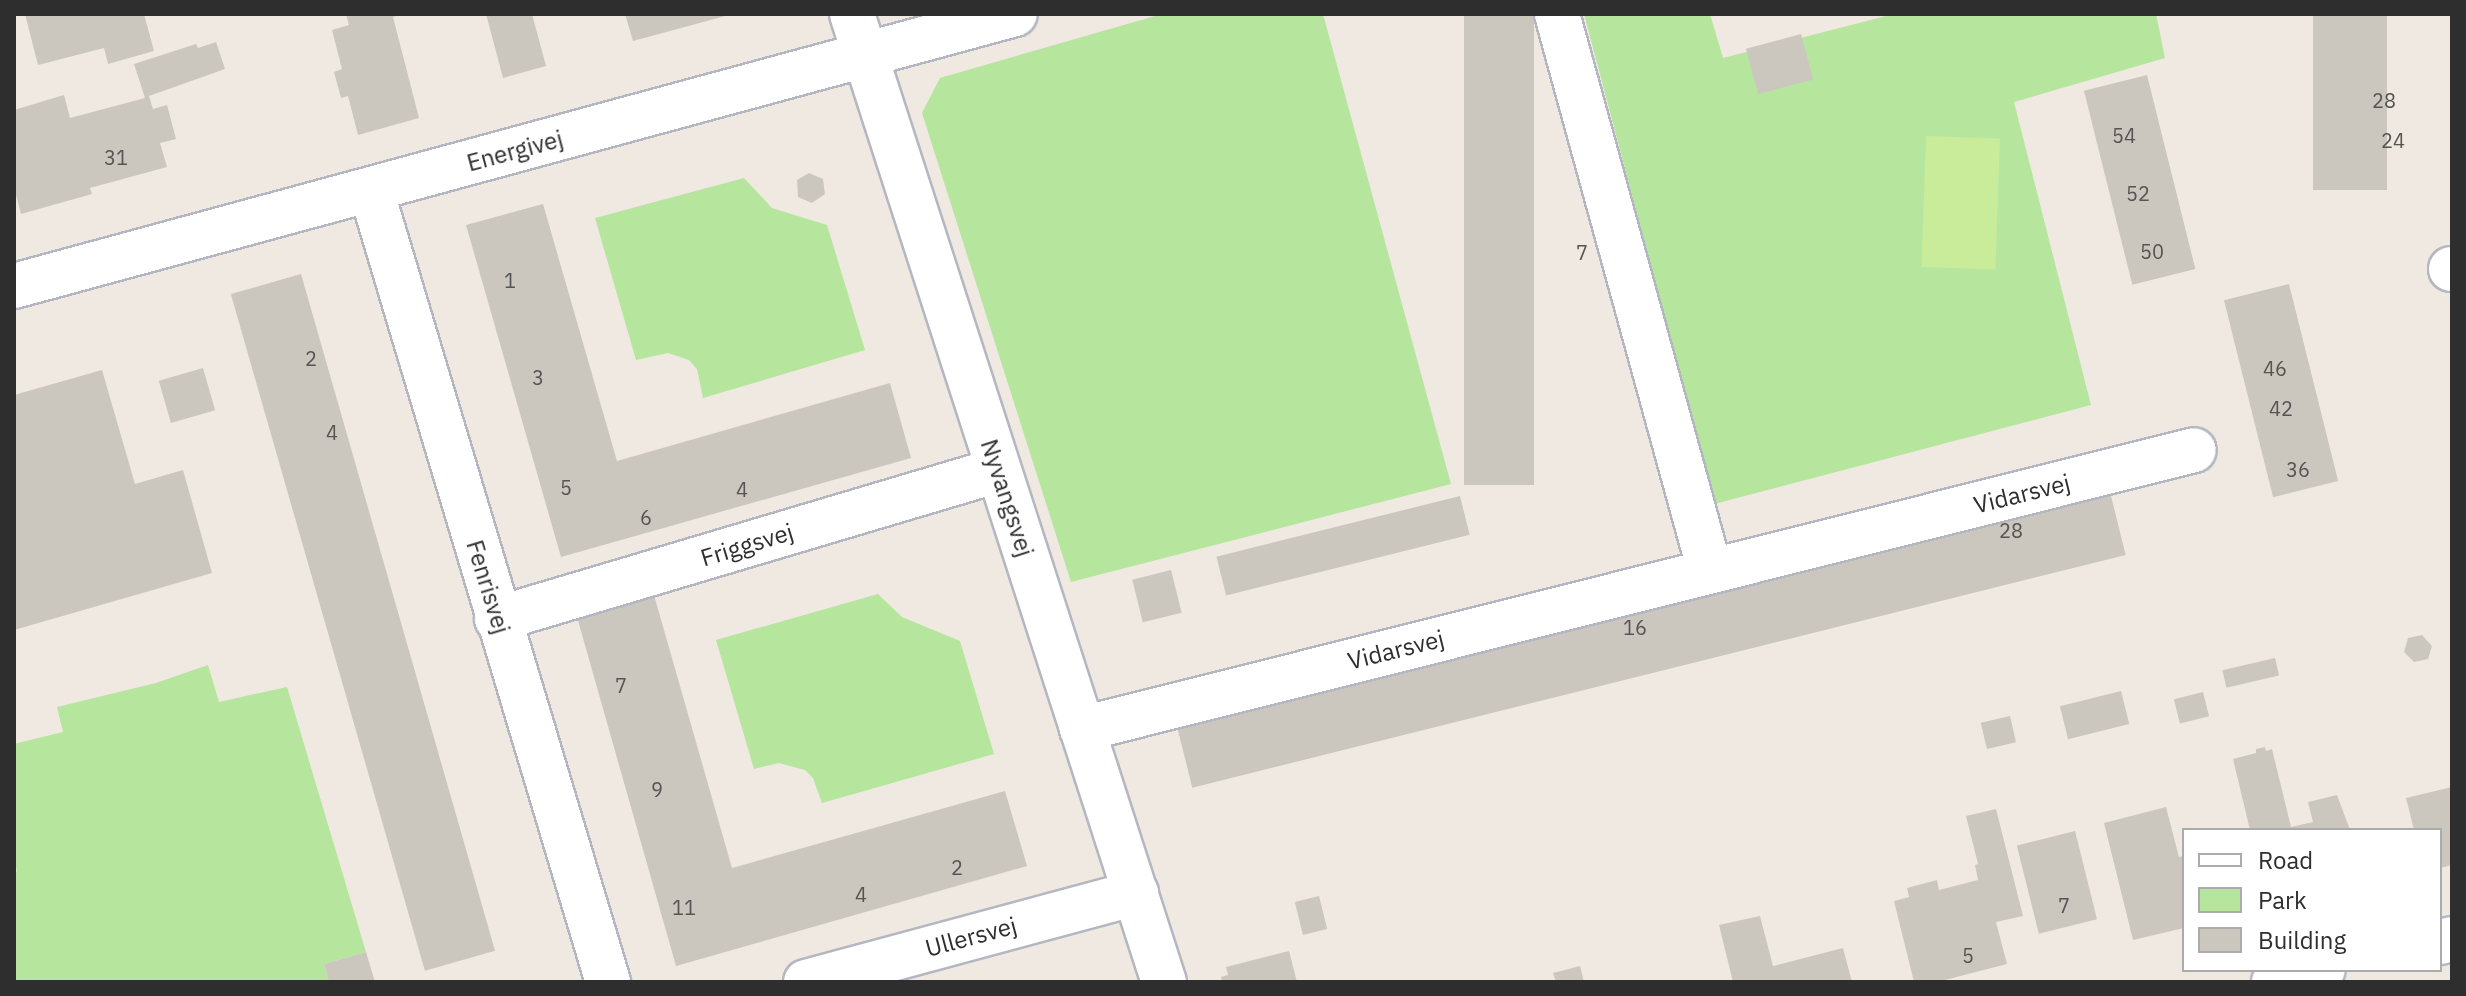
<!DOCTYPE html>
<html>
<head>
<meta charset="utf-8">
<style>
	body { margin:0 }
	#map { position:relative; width:2466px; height:996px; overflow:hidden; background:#efe9e1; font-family:"IBM Plex Sans",sans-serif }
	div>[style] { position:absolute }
	.green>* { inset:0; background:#b6e59e }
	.pitch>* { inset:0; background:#c9ec9a; transform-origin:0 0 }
	.building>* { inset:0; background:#cbc7bf; transform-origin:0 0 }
	.roads { filter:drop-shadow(2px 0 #b4b7c1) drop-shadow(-2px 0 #b4b7c1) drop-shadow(0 2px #b4b7c1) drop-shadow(0 -2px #b4b7c1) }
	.minor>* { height:44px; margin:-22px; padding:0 22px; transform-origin:22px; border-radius:22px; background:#fff }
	span { translate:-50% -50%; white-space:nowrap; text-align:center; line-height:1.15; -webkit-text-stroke:6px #fff; paint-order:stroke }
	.number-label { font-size:20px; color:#555452 }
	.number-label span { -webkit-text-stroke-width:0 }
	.street-label { font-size:24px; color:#2e2e2e }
	.frame { position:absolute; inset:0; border:16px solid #2e2e2e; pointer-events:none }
	.legend { position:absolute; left:2182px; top:828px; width:260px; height:144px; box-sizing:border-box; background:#fff; border:2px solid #ababab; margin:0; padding:10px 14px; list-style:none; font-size:24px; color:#2e2e2e }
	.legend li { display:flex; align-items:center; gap:16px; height:40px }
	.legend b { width:40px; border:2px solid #ababab }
</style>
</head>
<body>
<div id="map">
	<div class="green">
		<div style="clip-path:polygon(1162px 14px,1323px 14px,1451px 484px,1071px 582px,922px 113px,940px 78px)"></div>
		<div style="clip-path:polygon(1584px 14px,1710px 14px,1723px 58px,1894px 14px,2156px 14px,2165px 58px,2014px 102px,2091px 405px,1714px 504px)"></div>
		<div style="clip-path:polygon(744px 178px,772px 208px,827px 225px,865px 350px,703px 398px,697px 369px,689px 360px,668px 353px,636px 360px,595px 218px)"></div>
		<div style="clip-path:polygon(878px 594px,902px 617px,960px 641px,994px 754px,822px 803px,813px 778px,805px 770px,779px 763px,754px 769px,716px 640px)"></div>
		<div style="clip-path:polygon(208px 665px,219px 702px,287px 687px,366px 952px,324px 964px,329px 982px,14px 982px,14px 875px,17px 871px,14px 857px,14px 744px,63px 732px,57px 707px,156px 683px)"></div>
	</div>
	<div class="pitch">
		<div style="left:1926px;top:136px;width:74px;height:131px;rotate:2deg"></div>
	</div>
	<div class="building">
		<div style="clip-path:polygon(25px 14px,144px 14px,154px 51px,108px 64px,104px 48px,38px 65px)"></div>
		<div style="clip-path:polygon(346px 14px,400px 14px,393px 17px,419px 118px,358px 135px,348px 96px,341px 98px,334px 72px,342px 69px,332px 30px,349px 25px)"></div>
		<div style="clip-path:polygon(486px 14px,532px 14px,546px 66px,503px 78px)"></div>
		<div style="clip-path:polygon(625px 14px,729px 14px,729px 15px,633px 41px)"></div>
		<div style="left:1464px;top:14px;width:70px;height:471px"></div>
		<div style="left:2313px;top:14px;width:74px;height:176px"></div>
		<div style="left:1801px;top:34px;width:47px;height:57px;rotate:75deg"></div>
		<div style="clip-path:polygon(216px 42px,225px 69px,149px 96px,153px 109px,167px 105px,176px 139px,160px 143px,167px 167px,90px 188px,92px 194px,21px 214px,14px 187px,14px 110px,64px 95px,70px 118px,145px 98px,134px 64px,196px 44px,198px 48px)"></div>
		<div style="left:2147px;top:75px;width:200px;height:65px;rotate:76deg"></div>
		<div style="clip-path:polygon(809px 173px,823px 179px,825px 194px,812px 203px,798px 197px,797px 180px)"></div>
		<div style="clip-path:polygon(543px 204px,617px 461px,890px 383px,911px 458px,561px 557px,466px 225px)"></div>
		<div style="left:301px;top:274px;width:704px;height:73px;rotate:74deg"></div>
		<div style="left:2289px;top:284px;width:203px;height:67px;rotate:76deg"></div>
		<div style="left:203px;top:368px;width:44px;height:46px;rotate:74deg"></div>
		<div style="clip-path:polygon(102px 370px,135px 484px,183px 470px,212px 573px,14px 630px,14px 395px)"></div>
		<div style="left:2109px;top:488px;width:69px;height:962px;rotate:76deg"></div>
		<div style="left:1460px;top:496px;width:40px;height:251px;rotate:76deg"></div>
		<div style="left:1171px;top:570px;width:44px;height:40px;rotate:76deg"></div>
		<div style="clip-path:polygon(654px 595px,732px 868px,1005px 791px,1027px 866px,676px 966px,577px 617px)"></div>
		<div style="clip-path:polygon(2422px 635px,2432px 646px,2428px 659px,2414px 662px,2404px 652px,2408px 638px)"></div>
		<div style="left:2275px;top:658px;width:18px;height:54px;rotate:77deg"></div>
		<div style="left:2121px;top:691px;width:34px;height:63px;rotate:76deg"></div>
		<div style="left:2203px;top:692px;width:25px;height:30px;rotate:76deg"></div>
		<div style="left:2010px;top:716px;width:27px;height:30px;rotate:77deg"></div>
		<div style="clip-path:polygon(2265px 747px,2266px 751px,2272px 749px,2291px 827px,2313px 822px,2308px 802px,2337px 795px,2350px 830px,2250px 830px,2233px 759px,2256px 753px,2256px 749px)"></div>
		<div style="clip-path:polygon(2452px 787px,2452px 865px,2440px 868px,2440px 830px,2414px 830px,2406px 798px)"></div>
		<div style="clip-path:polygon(2166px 807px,2179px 857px,2184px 856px,2184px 928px,2133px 940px,2104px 823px)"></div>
		<div style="clip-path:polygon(1996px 809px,2023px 916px,1996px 922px,2007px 964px,1937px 982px,1914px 982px,1894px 901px,1909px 897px,1907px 888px,1937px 880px,1939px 890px,1978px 880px,1975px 865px,1978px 864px,1966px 816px)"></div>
		<div style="left:2075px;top:831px;width:91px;height:60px;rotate:76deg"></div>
		<div style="left:1319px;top:896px;width:34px;height:25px;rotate:76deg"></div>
		<div style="clip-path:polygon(1760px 916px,1773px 966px,1843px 948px,1852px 982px,1733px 982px,1719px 925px)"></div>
		<div style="clip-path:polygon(1289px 951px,1297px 982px,1222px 982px,1221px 977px,1228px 975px,1226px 967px)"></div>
		<div style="clip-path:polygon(366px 952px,375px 982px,329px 982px,324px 964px)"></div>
		<div style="clip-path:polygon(1580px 966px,1584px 982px,1556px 982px,1553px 973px)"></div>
	</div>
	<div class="roads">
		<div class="minor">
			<div style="left:852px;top:14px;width:1017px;rotate:72.14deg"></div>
			<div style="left:1557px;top:14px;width:578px;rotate:74.64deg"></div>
			<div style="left:371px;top:190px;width:827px;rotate:73.34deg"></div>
			<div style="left:2451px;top:269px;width:1px"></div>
			<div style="left:14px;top:286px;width:1037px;rotate:-15.2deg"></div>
			<div style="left:497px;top:619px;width:523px;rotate:-16.56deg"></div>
			<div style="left:1082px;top:729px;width:1146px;rotate:-14.08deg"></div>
			<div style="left:2440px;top:942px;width:12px;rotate:-14deg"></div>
			<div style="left:806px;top:982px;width:342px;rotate:-15.1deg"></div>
			<div style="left:2274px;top:982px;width:50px;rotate:-13.8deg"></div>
		</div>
	</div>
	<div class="number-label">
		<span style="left:2384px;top:100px">28</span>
		<span style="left:2124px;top:135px">54</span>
		<span style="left:2393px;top:140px">24</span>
		<span style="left:116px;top:157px">31</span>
		<span style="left:2138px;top:193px">52</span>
		<span style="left:2152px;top:251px">50</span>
		<span style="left:1582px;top:252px">7</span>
		<span style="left:510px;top:280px">1</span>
		<span style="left:311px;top:358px">2</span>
		<span style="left:2275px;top:368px">46</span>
		<span style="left:538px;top:377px">3</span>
		<span style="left:2281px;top:408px">42</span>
		<span style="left:332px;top:432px">4</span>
		<span style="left:2298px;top:469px">36</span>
		<span style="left:566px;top:487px">5</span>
		<span style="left:742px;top:489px">4</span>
		<span style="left:646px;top:517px">6</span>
		<span style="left:2011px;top:530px">28</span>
		<span style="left:1635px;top:627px">16</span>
		<span style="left:621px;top:685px">7</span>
		<span style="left:657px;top:789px">9</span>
		<span style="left:957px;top:867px">2</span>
		<span style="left:861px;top:894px">4</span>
		<span style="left:2064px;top:905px">7</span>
		<span style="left:684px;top:907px">11</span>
		<span style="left:1968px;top:955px">5</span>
	</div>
	<div class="street-label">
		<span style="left:515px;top:151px;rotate:-15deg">Energivej</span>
		<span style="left:2022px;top:494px;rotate:-14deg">Vidarsvej</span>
		<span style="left:1007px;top:498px;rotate:72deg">Nyvangsvej</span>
		<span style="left:747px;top:545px;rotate:-17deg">Friggsvej</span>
		<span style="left:488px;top:587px;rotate:73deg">Fenrisvej</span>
		<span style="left:1396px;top:650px;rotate:-14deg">Vidarsvej</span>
		<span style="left:971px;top:937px;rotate:-15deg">Ullersvej</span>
	</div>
	<div class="frame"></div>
	<ul class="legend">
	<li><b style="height:10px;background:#fff"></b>Road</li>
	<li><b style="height:22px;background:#b6e59e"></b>Park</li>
	<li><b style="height:22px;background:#cbc7bf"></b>Building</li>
	</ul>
</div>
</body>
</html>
